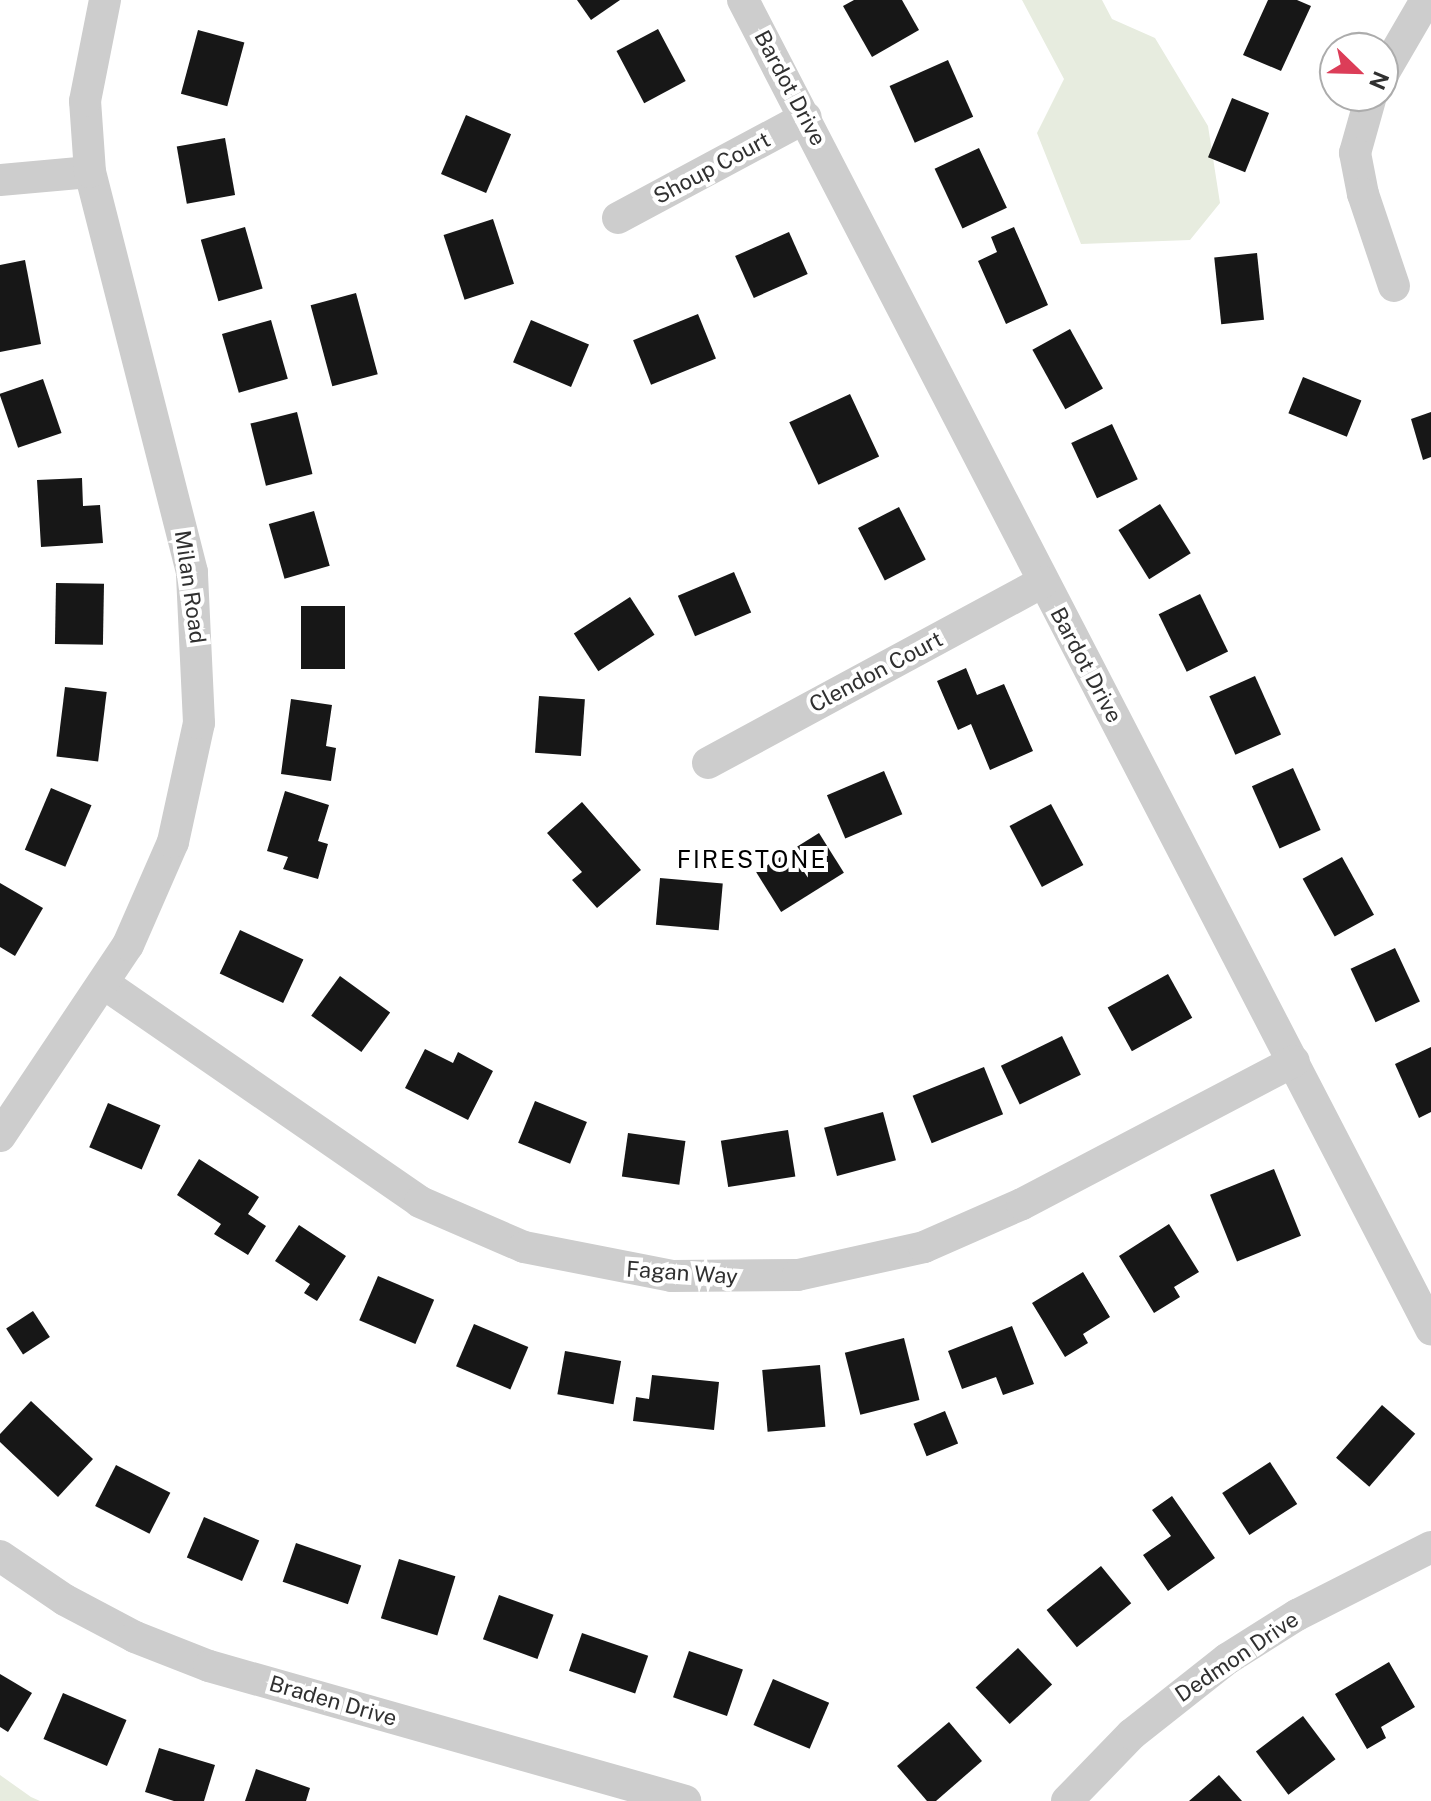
<!DOCTYPE html>
<html>
<head>
<meta charset="utf-8">
<style>
	body { margin:0 }
	#map { position:relative; width:1431px; height:1801px; overflow:hidden; background:#fff; font-family:"Public Sans",sans-serif }
	div>[style] { position:absolute }
	.green>* { inset:0; background:#e7ecdf }
	.building>* { inset:0; background:#171717; transform-origin:0 0 }
	.street>* { height:32px; margin:-16px; padding:0 16px; transform-origin:16px; border-radius:16px; background:#cdcdcd }
	span { translate:-50% -50%; white-space:nowrap; text-align:center; line-height:1.15; -webkit-text-stroke:8px #fff; paint-order:stroke }
	.street-label { font-size:22px; color:#303030 }
	.neighbourhood-label { font-size:24px; color:#000; letter-spacing:2px }
	.north { position:absolute; left:1319px; top:32px; width:80px; height:80px; box-sizing:border-box; background:#fff; border:2px solid #acacac; border-radius:50%; rotate:113deg; font-size:22px; font-weight:700; line-height:32px; text-align:center; color:#303030 }
	.north::after { content:''; display:block; margin:auto; width:28px; height:36px; background:#dc3d58; clip-path:polygon(50% 0,100% 100%,50% 72%,0 100%) }
</style>
</head>
<body>
<div id="map">
	<div class="green">
		<div style="clip-path:polygon(1022px 0,1102px 0,1112px 19px,1155px 38px,1208px 126px,1220px 203px,1190px 240px,1081px 244px,1037px 133px,1064px 79px)"></div>
		<div style="clip-path:polygon(0 1775px,31px 1797px,40px 1801px,0 1801px)"></div>
	</div>
	<div class="building">
		<div style="clip-path:polygon(577px 0,620px 0,591px 20px)"></div>
		<div style="clip-path:polygon(854px 0,902px 0,919px 30px,872px 57px,843px 6px)"></div>
		<div style="clip-path:polygon(1268px 0,1297px 0,1311px 6px,1281px 71px,1243px 55px)"></div>
		<div style="left:658px;top:29px;width:59px;height:47px;rotate:62deg"></div>
		<div style="left:198px;top:30px;width:48px;height:66px;rotate:15deg"></div>
		<div style="left:948px;top:60px;width:62px;height:64px;rotate:66deg"></div>
		<div style="left:1232px;top:98px;width:40px;height:64px;rotate:22deg"></div>
		<div style="left:466px;top:115px;width:49px;height:64px;rotate:23deg"></div>
		<div style="left:225px;top:138px;width:58px;height:49px;rotate:80deg"></div>
		<div style="left:979px;top:148px;width:66px;height:49px;rotate:65deg"></div>
		<div style="left:493px;top:219px;width:68px;height:52px;rotate:72deg"></div>
		<div style="left:245px;top:227px;width:64px;height:46px;rotate:74deg"></div>
		<div style="clip-path:polygon(1014px 227px,1048px 305px,1006px 324px,978px 261px,997px 252px,991px 237px)"></div>
		<div style="left:789px;top:232px;width:46px;height:59px;rotate:66deg"></div>
		<div style="left:1257px;top:253px;width:67px;height:43px;rotate:84deg"></div>
		<div style="clip-path:polygon(25px 260px,41px 344px,0 352px,0 265px)"></div>
		<div style="left:356px;top:293px;width:84px;height:47px;rotate:75deg"></div>
		<div style="left:698px;top:314px;width:48px;height:70px;rotate:68deg"></div>
		<div style="left:271px;top:320px;width:61px;height:51px;rotate:74deg"></div>
		<div style="left:531px;top:320px;width:63px;height:46px;rotate:23deg"></div>
		<div style="left:1070px;top:329px;width:68px;height:43px;rotate:61deg"></div>
		<div style="left:1303px;top:377px;width:63px;height:39px;rotate:22deg"></div>
		<div style="left:43px;top:379px;width:57px;height:46px;rotate:71deg"></div>
		<div style="left:850px;top:394px;width:69px;height:67px;rotate:65deg"></div>
		<div style="left:297px;top:412px;width:64px;height:48px;rotate:76deg"></div>
		<div style="clip-path:polygon(1431px 412px,1431px 457px,1423px 460px,1411px 419px)"></div>
		<div style="left:1112px;top:424px;width:61px;height:45px;rotate:65deg"></div>
		<div style="clip-path:polygon(82px 478px,83px 506px,100px 505px,103px 543px,41px 547px,37px 480px)"></div>
		<div style="left:1160px;top:504px;width:58px;height:49px;rotate:58deg"></div>
		<div style="left:899px;top:507px;width:59px;height:46px;rotate:63deg"></div>
		<div style="left:314px;top:511px;width:57px;height:47px;rotate:74deg"></div>
		<div style="left:734px;top:572px;width:44px;height:61px;rotate:67deg"></div>
		<div style="left:56px;top:583px;width:48px;height:61px;rotate:1deg"></div>
		<div style="left:1200px;top:594px;width:64px;height:46px;rotate:64deg"></div>
		<div style="left:630px;top:597px;width:45px;height:67px;rotate:57deg"></div>
		<div style="left:345px;top:606px;width:63px;height:44px;rotate:90deg"></div>
		<div style="clip-path:polygon(966px 668px,977px 695px,1004px 684px,1033px 751px,990px 770px,971px 724px,958px 730px,937px 681px)"></div>
		<div style="left:1255px;top:676px;width:64px;height:50px;rotate:66deg"></div>
		<div style="left:65px;top:687px;width:42px;height:70px;rotate:7deg"></div>
		<div style="left:539px;top:696px;width:46px;height:57px;rotate:4deg"></div>
		<div style="clip-path:polygon(291px 699px,332px 705px,326px 746px,336px 748px,331px 781px,281px 774px)"></div>
		<div style="left:1293px;top:768px;width:68px;height:45px;rotate:66deg"></div>
		<div style="left:884px;top:771px;width:47px;height:62px;rotate:67deg"></div>
		<div style="left:51px;top:788px;width:44px;height:67px;rotate:23deg"></div>
		<div style="clip-path:polygon(285px 791px,329px 805px,318px 841px,328px 844px,318px 879px,283px 869px,288px 857px,267px 851px)"></div>
		<div style="clip-path:polygon(582px 802px,641px 870px,597px 908px,572px 880px,582px 872px,547px 833px)"></div>
		<div style="left:1051px;top:804px;width:69px;height:47px;rotate:62deg"></div>
		<div style="left:819px;top:833px;width:47px;height:74px;rotate:58deg"></div>
		<div style="left:1342px;top:857px;width:66px;height:45px;rotate:61deg"></div>
		<div style="left:660px;top:878px;width:63px;height:47px;rotate:5deg"></div>
		<div style="clip-path:polygon(0 883px,43px 908px,15px 956px,0 947px)"></div>
		<div style="left:240px;top:930px;width:70px;height:48px;rotate:25deg"></div>
		<div style="left:1395px;top:948px;width:59px;height:49px;rotate:65deg"></div>
		<div style="left:1168px;top:974px;width:50px;height:69px;rotate:61deg"></div>
		<div style="left:340px;top:976px;width:62px;height:49px;rotate:36deg"></div>
		<div style="left:1062px;top:1036px;width:43px;height:68px;rotate:64deg"></div>
		<div style="clip-path:polygon(1431px 1047px,1431px 1112px,1419px 1118px,1395px 1064px)"></div>
		<div style="clip-path:polygon(425px 1049px,453px 1063px,458px 1052px,493px 1071px,468px 1120px,405px 1088px)"></div>
		<div style="left:984px;top:1067px;width:51px;height:77px;rotate:68deg"></div>
		<div style="left:535px;top:1101px;width:56px;height:45px;rotate:22deg"></div>
		<div style="left:108px;top:1103px;width:57px;height:48px;rotate:23deg"></div>
		<div style="left:883px;top:1112px;width:50px;height:61px;rotate:75deg"></div>
		<div style="left:788px;top:1130px;width:47px;height:68px;rotate:81deg"></div>
		<div style="left:628px;top:1133px;width:58px;height:44px;rotate:8deg"></div>
		<div style="clip-path:polygon(199px 1159px,259px 1197px,248px 1214px,266px 1226px,248px 1255px,214px 1234px,221px 1224px,177px 1195px)"></div>
		<div style="left:1274px;top:1169px;width:72px;height:69px;rotate:68deg"></div>
		<div style="clip-path:polygon(1169px 1224px,1199px 1272px,1174px 1287px,1180px 1297px,1154px 1313px,1119px 1256px)"></div>
		<div style="clip-path:polygon(299px 1225px,346px 1256px,317px 1301px,304px 1293px,310px 1284px,275px 1261px)"></div>
		<div style="clip-path:polygon(1083px 1272px,1110px 1317px,1083px 1334px,1088px 1343px,1065px 1357px,1032px 1303px)"></div>
		<div style="left:378px;top:1276px;width:61px;height:48px;rotate:23deg"></div>
		<div style="left:33px;top:1311px;width:31px;height:32px;rotate:57deg"></div>
		<div style="left:474px;top:1324px;width:59px;height:46px;rotate:23deg"></div>
		<div style="clip-path:polygon(1012px 1326px,1034px 1384px,1003px 1395px,996px 1377px,962px 1389px,948px 1351px)"></div>
		<div style="left:904px;top:1338px;width:64px;height:61px;rotate:76deg"></div>
		<div style="left:565px;top:1351px;width:57px;height:44px;rotate:10deg"></div>
		<div style="left:820px;top:1365px;width:62px;height:58px;rotate:85deg"></div>
		<div style="clip-path:polygon(652px 1375px,719px 1382px,714px 1430px,633px 1421px,636px 1397px,649px 1399px)"></div>
		<div style="clip-path:polygon(31px 1401px,93px 1459px,58px 1497px,0 1442px,0 1434px)"></div>
		<div style="left:1382px;top:1405px;width:44px;height:70px;rotate:41deg"></div>
		<div style="left:945px;top:1411px;width:35px;height:34px;rotate:68deg"></div>
		<div style="left:1270px;top:1462px;width:50px;height:57px;rotate:57deg"></div>
		<div style="left:116px;top:1465px;width:61px;height:46px;rotate:27deg"></div>
		<div style="clip-path:polygon(1172px 1496px,1215px 1558px,1168px 1591px,1143px 1555px,1171px 1536px,1152px 1510px)"></div>
		<div style="left:204px;top:1517px;width:60px;height:44px;rotate:23deg"></div>
		<div style="left:296px;top:1543px;width:69px;height:41px;rotate:19deg"></div>
		<div style="left:399px;top:1559px;width:59px;height:62px;rotate:17deg"></div>
		<div style="left:1101px;top:1566px;width:48px;height:70px;rotate:51deg"></div>
		<div style="left:499px;top:1595px;width:58px;height:47px;rotate:20deg"></div>
		<div style="left:582px;top:1633px;width:70px;height:40px;rotate:19deg"></div>
		<div style="left:1018px;top:1648px;width:50px;height:58px;rotate:47deg"></div>
		<div style="left:689px;top:1651px;width:57px;height:49px;rotate:19deg"></div>
		<div style="clip-path:polygon(1389px 1662px,1415px 1707px,1381px 1727px,1386px 1738px,1367px 1749px,1335px 1694px)"></div>
		<div style="clip-path:polygon(0 1674px,32px 1693px,8px 1732px,0 1727px)"></div>
		<div style="left:773px;top:1679px;width:61px;height:50px;rotate:23deg"></div>
		<div style="left:63px;top:1693px;width:69px;height:50px;rotate:23deg"></div>
		<div style="left:1303px;top:1716px;width:54px;height:59px;rotate:53deg"></div>
		<div style="clip-path:polygon(949px 1722px,982px 1761px,936px 1801px,927px 1801px,897px 1766px)"></div>
		<div style="clip-path:polygon(159px 1748px,215px 1765px,204px 1801px,174px 1801px,145px 1792px)"></div>
		<div style="clip-path:polygon(256px 1769px,310px 1788px,306px 1801px,245px 1801px)"></div>
		<div style="clip-path:polygon(1219px 1775px,1242px 1801px,1189px 1801px)"></div>
	</div>
	<div class="street">
		<div style="left:743px;top:0;width:1497px;rotate:62.63deg"></div>
		<div style="left:1383px;top:74px;width:86px;rotate:-59.8deg"></div>
		<div style="left:1371px;top:96px;width:59px;rotate:105.7deg"></div>
		<div style="left:1355px;top:153px;width:42px;rotate:79deg"></div>
		<div style="left:1363px;top:194px;width:97px;rotate:71.4deg"></div>
		<div style="left:0;top:180px;width:90px;rotate:-5.1deg"></div>
		<div style="left:618px;top:218px;width:213px;rotate:-28.2deg"></div>
		<div style="left:708px;top:763px;width:381px;rotate:-28.4deg"></div>
		<div style="left:103px;top:983px;width:385px;rotate:34.6deg"></div>
		<div style="left:420px;top:1202px;width:113px;rotate:23.4deg"></div>
		<div style="left:524px;top:1247px;width:151px;rotate:11.1deg"></div>
		<div style="left:672px;top:1276px;width:126px;rotate:-0.5deg"></div>
		<div style="left:798px;top:1275px;width:129px;rotate:-12.5deg"></div>
		<div style="left:924px;top:1247px;width:107px;rotate:-23.7deg"></div>
		<div style="left:1022px;top:1204px;width:307px;rotate:-27.7deg"></div>
		<div style="left:0;top:1136px;width:230px;rotate:-56.2deg"></div>
		<div style="left:128px;top:945px;width:112px;rotate:-66.4deg"></div>
		<div style="left:173px;top:842px;width:122px;rotate:-77.7deg"></div>
		<div style="left:199px;top:723px;width:151px;rotate:-92.7deg"></div>
		<div style="left:192px;top:572px;width:413px;rotate:-104.3deg"></div>
		<div style="left:90px;top:172px;width:71px;rotate:-94deg"></div>
		<div style="left:85px;top:101px;width:103px;rotate:-78.8deg"></div>
		<div style="left:0;top:1556px;width:78px;rotate:34.1deg"></div>
		<div style="left:65px;top:1600px;width:79px;rotate:27.9deg"></div>
		<div style="left:135px;top:1637px;width:79px;rotate:21.4deg"></div>
		<div style="left:209px;top:1666px;width:495px;rotate:15.8deg"></div>
		<div style="left:1067px;top:1801px;width:93px;rotate:-45.9deg"></div>
		<div style="left:1132px;top:1734px;width:121px;rotate:-38.3deg"></div>
		<div style="left:1227px;top:1659px;width:83px;rotate:-32.2deg"></div>
		<div style="left:1297px;top:1615px;width:150px;rotate:-26.9deg"></div>
	</div>
	<div class="street-label">
		<span style="left:790px;top:88px;rotate:62deg">Bardot Drive</span>
		<span style="left:712px;top:168px;rotate:-28deg">Shoup Court</span>
		<span style="left:190px;top:587px;rotate:82deg">Milan Road</span>
		<span style="left:1086px;top:665px;rotate:62deg">Bardot Drive</span>
		<span style="left:876px;top:672px;rotate:-28deg">Clendon Court</span>
		<span style="left:682px;top:1273px;rotate:4deg">Fagan Way</span>
		<span style="left:1237px;top:1657px;rotate:-34deg">Dedmon Drive</span>
		<span style="left:333px;top:1701px;rotate:16deg">Braden Drive</span>
	</div>
	<div class="neighbourhood-label">
		<span style="left:752px;top:860px">FIRESTONE</span>
	</div>
	<div class="north">N</div>
</div>
</body>
</html>
